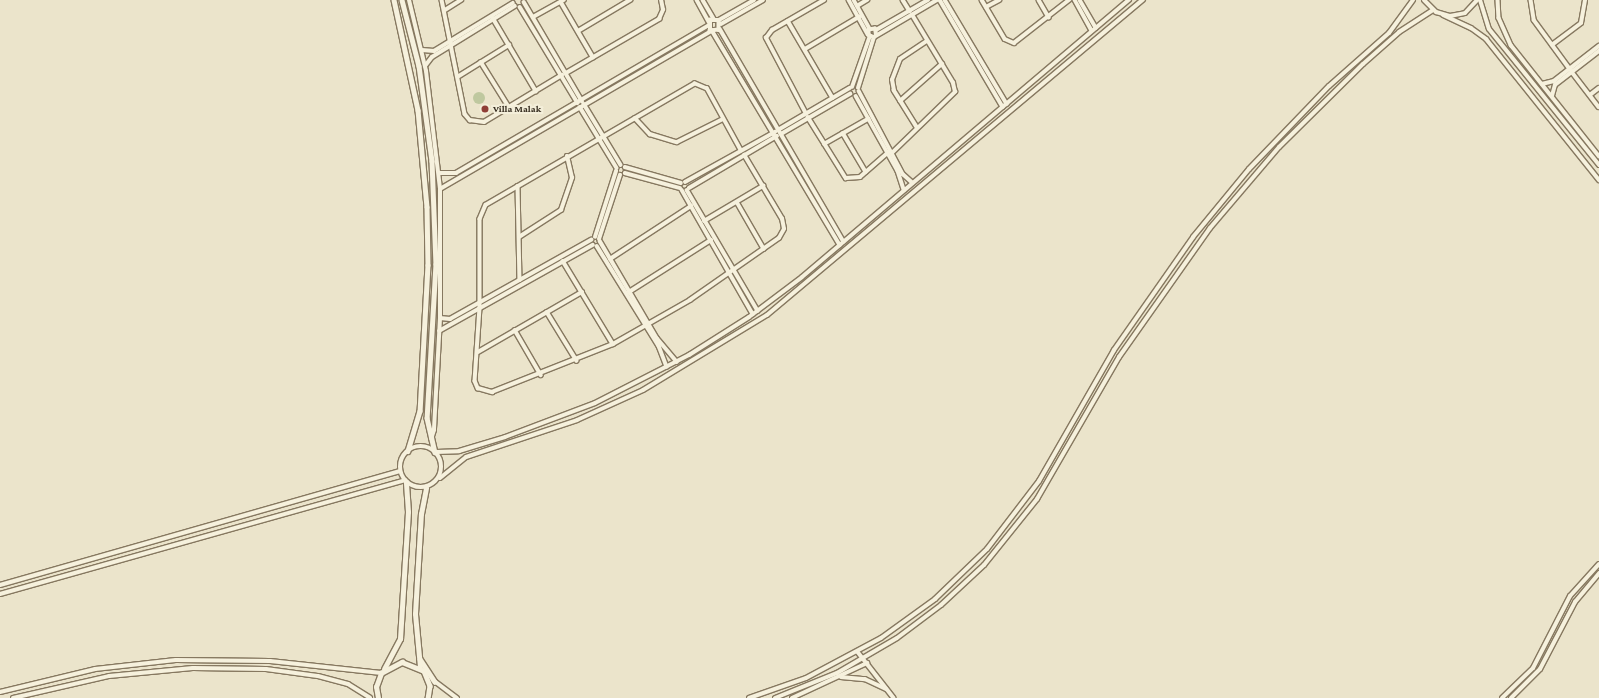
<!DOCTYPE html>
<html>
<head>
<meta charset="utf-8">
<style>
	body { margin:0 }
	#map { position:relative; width:1599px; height:698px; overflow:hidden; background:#ebe4cb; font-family:"Crimson Pro",serif }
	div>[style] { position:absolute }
	.green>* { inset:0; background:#bfc89f }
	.round { border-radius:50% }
	.roads { filter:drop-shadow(1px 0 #867860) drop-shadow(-1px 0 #867860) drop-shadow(0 1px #867860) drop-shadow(0 -1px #867860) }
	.minor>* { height:3.5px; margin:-1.75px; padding:0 1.75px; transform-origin:1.75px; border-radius:1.75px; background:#f6f1dd }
	.tertiary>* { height:4px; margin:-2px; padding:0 2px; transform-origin:2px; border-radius:2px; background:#f6f1dd }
	.secondary>* { height:4.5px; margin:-2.25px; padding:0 2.25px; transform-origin:2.25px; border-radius:2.25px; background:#f6f1dd }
	.secondary>.ring { margin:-2.25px; padding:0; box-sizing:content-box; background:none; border:4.5px solid #f6f1dd; border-radius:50% }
	.dots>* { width:11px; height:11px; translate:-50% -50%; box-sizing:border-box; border:2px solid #f3eed9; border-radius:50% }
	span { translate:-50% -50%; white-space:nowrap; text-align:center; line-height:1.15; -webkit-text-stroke:4px #f3eed9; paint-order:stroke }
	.poi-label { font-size:10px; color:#382f22; font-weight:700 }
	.left { translate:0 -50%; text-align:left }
</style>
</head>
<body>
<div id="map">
	<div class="green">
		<div class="round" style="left:473px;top:92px;width:12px;height:12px"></div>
	</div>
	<div class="roads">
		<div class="minor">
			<div style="left:442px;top:0;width:116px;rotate:78.6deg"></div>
			<div style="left:465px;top:114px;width:8px;rotate:50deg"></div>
			<div style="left:470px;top:120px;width:14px;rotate:8deg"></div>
			<div style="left:484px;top:122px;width:91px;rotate:-31.1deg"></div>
			<div style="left:697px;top:0;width:25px;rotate:61deg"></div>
			<div style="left:703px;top:0;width:22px;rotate:60deg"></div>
			<div style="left:849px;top:0;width:39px;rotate:61deg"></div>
			<div style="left:854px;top:0;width:33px;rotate:61deg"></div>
			<div style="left:903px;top:0;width:13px;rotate:58deg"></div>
			<div style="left:940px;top:0;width:124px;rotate:59.5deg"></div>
			<div style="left:945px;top:0;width:121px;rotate:59.2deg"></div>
			<div style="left:982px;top:0;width:45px;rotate:59.5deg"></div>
			<div style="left:1005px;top:39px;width:10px;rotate:24deg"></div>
			<div style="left:1014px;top:43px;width:70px;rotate:-38deg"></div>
			<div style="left:1039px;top:0;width:20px;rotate:60deg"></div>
			<div style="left:1075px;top:0;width:35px;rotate:61deg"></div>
			<div style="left:1080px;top:0;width:32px;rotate:60deg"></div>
			<div style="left:1498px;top:0;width:18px;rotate:87deg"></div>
			<div style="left:1499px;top:18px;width:30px;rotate:66deg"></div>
			<div style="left:1511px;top:45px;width:142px;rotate:51.6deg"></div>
			<div style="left:1531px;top:0;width:20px;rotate:81deg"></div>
			<div style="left:1534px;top:20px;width:61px;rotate:53.7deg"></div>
			<div style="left:524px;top:2px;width:115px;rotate:59.6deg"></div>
			<div style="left:561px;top:2px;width:64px;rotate:59.8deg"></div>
			<div style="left:857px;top:6px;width:12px;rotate:-31deg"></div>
			<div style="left:520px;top:7px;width:112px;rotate:58.9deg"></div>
			<div style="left:986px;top:7px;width:15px;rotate:-28deg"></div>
			<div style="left:445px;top:10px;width:19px;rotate:-32deg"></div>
			<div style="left:533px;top:17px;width:35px;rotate:-29deg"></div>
			<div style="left:493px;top:18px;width:85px;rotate:59.5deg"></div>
			<div style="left:719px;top:20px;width:10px;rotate:90deg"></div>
			<div style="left:719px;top:30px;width:9px;rotate:174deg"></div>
			<div style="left:710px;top:31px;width:11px;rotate:-90deg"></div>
			<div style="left:710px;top:20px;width:9px"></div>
			<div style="left:719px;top:20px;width:40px;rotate:-29.7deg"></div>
			<div style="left:788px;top:21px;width:89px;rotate:59.7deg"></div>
			<div style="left:721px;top:24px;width:48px;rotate:-29.7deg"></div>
			<div style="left:720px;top:29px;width:246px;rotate:59.8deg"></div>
			<div style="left:876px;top:30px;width:60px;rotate:-30deg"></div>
			<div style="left:578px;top:31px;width:61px;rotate:-30.8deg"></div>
			<div style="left:713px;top:32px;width:248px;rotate:59.2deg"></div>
			<div style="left:876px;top:35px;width:6px;rotate:-99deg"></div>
			<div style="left:875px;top:29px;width:6px;rotate:171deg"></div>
			<div style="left:869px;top:30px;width:5px;rotate:90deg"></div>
			<div style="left:869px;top:35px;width:5px;rotate:22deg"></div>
			<div style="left:874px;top:37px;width:73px;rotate:-30.4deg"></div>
			<div style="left:1552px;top:45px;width:36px;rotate:-37deg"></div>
			<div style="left:1581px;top:23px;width:23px;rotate:-80deg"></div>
			<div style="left:805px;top:49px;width:63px;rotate:-30.7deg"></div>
			<div style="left:422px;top:50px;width:12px;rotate:5deg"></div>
			<div style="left:434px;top:51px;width:92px;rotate:-31.3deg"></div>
			<div style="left:481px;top:62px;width:53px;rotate:58.1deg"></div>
			<div style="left:425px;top:66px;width:11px;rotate:-52deg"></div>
			<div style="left:432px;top:57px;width:97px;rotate:-31.6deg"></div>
			<div style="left:1572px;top:72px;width:44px;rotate:52.4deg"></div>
			<div style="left:566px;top:73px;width:108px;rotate:-30.1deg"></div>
			<div style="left:659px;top:19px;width:10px;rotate:-66deg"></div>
			<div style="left:663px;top:10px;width:10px;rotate:-101deg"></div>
			<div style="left:459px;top:76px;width:59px;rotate:-31.8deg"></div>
			<div style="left:1542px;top:84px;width:12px;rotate:-14deg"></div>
			<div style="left:1554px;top:81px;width:57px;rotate:-37.9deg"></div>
			<div style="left:852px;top:87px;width:54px;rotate:-70.6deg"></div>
			<div style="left:858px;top:88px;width:53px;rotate:-72.6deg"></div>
			<div style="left:859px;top:91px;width:94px;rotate:62.1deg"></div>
			<div style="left:903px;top:174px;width:13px;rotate:42deg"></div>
			<div style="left:1590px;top:95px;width:11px;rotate:-38deg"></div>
			<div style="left:856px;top:96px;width:86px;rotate:60.8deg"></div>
			<div style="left:898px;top:171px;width:20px;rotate:72deg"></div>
			<div style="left:1552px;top:96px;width:11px;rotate:-75deg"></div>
			<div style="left:1555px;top:85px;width:56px;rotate:-37.7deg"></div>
			<div style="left:900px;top:101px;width:56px;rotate:-41.4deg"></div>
			<div style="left:584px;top:104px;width:71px;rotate:58.8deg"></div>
			<div style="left:580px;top:107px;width:71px;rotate:58.8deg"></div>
			<div style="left:806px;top:114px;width:86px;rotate:-117.8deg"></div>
			<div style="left:766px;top:38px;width:10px;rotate:-53deg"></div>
			<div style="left:772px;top:30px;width:60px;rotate:-30deg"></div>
			<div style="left:808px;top:117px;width:72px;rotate:58.1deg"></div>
			<div style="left:846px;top:178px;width:14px;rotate:-4deg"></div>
			<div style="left:860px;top:177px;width:37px;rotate:-41deg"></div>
			<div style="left:635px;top:118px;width:22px;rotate:47deg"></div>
			<div style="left:650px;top:134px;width:28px;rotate:17deg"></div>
			<div style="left:677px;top:142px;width:51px;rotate:-26.6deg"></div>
			<div style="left:917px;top:128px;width:44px;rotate:-121.9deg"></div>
			<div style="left:894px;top:91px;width:11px;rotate:-100deg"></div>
			<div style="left:892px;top:80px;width:22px;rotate:-69deg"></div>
			<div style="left:900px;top:59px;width:32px;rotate:-34deg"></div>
			<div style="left:778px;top:130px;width:83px;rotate:-30.3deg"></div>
			<div style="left:843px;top:133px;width:45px;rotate:59.5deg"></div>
			<div style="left:781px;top:134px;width:80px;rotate:-30.1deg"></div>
			<div style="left:824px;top:144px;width:51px;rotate:-29.6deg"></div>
			<div style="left:741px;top:151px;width:71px;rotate:-118.7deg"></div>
			<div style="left:707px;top:89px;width:13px;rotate:-157deg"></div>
			<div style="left:695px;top:84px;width:241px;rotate:149.9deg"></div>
			<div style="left:486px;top:205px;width:15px;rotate:113deg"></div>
			<div style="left:480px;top:219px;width:89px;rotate:90deg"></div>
			<div style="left:480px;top:308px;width:73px;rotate:93.9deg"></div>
			<div style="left:475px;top:381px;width:8px;rotate:67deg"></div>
			<div style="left:478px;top:388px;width:15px;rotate:16deg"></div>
			<div style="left:492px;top:392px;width:130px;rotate:-21.6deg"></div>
			<div style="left:613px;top:344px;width:89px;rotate:-29.7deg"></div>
			<div style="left:690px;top:300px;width:108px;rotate:-34.9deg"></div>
			<div style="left:779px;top:238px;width:10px;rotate:-61deg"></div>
			<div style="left:784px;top:229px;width:10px;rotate:-101deg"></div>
			<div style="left:782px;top:219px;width:74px;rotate:-120.7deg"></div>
			<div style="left:892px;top:153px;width:88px;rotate:-44.1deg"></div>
			<div style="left:955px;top:92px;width:9px;rotate:-103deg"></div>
			<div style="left:953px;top:83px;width:79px;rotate:-121.1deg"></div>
			<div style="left:625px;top:167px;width:58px;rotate:15.9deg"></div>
			<div style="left:439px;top:173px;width:17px"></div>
			<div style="left:456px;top:173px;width:292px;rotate:-30.3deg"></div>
			<div style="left:625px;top:173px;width:57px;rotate:15.3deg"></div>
			<div style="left:685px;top:182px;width:103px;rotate:-29.1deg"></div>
			<div style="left:518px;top:186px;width:94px;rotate:88.8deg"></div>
			<div style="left:689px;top:188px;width:102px;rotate:-30.6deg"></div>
			<div style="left:440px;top:189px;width:315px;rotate:-30.2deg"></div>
			<div style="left:682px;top:190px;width:143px;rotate:60.2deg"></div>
			<div style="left:687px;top:190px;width:140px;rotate:59.6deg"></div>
			<div style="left:737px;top:202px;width:54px;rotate:60.1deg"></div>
			<div style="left:704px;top:221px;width:69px;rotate:-30.7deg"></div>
			<div style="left:519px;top:237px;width:50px;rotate:-32.7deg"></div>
			<div style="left:561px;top:210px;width:34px;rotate:-71deg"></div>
			<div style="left:572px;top:178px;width:22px;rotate:-103deg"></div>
			<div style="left:595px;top:237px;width:69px;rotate:-72.3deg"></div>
			<div style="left:599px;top:239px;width:67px;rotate:-71.8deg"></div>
			<div style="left:600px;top:241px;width:113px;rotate:59.6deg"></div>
			<div style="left:657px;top:338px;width:31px;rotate:50deg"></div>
			<div style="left:597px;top:246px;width:118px;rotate:58.2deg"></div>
			<div style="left:659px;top:346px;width:22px;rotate:69deg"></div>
			<div style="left:610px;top:259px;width:97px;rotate:-33.2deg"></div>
			<div style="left:563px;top:261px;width:97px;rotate:58.9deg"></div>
			<div style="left:629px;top:292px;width:97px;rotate:-32.4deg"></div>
			<div style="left:547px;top:312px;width:57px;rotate:58.5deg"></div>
			<div style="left:440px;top:318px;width:10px;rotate:6deg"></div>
			<div style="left:450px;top:319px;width:162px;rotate:-29.3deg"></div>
			<div style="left:515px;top:330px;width:52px;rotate:60deg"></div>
			<div style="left:439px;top:331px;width:176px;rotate:-29.2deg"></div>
			<div style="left:478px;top:352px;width:120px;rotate:-30deg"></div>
			<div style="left:858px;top:652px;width:58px;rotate:52deg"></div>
			<div style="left:841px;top:677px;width:24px;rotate:5deg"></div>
			<div style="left:865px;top:679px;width:23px;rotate:25deg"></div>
			<div style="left:792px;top:698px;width:83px;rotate:-25deg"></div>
		</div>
		<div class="tertiary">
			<div style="left:409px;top:0;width:73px;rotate:76.5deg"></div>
			<div style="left:426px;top:71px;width:119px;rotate:83.2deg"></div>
			<div style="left:440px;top:189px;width:129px;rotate:90deg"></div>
			<div style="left:440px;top:318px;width:112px;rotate:93.1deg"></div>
			<div style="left:434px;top:430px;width:9px;rotate:108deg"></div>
			<div style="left:1424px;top:0;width:17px;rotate:45deg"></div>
			<div style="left:1436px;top:12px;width:15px;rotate:16deg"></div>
			<div style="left:1450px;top:16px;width:15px;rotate:-11deg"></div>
			<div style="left:1465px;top:13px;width:18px;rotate:-47deg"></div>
			<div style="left:1480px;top:0;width:30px;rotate:73deg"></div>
			<div style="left:1489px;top:29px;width:175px;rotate:51deg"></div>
			<div style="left:1443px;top:15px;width:31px;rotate:25deg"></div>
			<div style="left:1471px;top:28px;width:19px;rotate:36deg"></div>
			<div style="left:1486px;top:39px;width:181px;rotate:51.3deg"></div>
			<div style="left:436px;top:452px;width:23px;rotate:-2deg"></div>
			<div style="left:459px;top:451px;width:48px;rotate:-16.9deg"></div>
			<div style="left:505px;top:437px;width:96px;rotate:-20.7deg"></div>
			<div style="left:595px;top:403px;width:106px;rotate:-27.1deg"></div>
			<div style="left:689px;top:355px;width:71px;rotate:-32.3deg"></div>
			<div style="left:749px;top:317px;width:66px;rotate:-37deg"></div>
			<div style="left:802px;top:277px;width:429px;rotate:-40.3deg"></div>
			<div style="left:440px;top:478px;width:33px;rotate:-39deg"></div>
			<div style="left:466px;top:457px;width:117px;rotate:-18.4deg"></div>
			<div style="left:577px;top:420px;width:72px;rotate:-24.4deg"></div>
			<div style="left:643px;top:390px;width:145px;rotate:-31.2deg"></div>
			<div style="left:767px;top:315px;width:491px;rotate:-40deg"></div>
			<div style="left:0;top:585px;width:416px;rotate:-15.9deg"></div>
			<div style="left:0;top:594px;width:421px;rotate:-15.7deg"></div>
			<div style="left:433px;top:680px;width:30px;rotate:37deg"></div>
			<div style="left:0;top:692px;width:98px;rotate:-13.6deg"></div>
			<div style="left:95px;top:669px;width:81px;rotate:-6.3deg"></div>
			<div style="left:176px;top:660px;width:94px;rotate:0.6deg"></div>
			<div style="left:270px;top:661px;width:112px;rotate:6.2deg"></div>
			<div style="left:13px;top:698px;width:98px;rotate:-12.9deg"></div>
			<div style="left:109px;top:676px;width:84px;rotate:-5.4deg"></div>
			<div style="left:193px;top:668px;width:73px;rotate:0.8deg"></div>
			<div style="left:266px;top:669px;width:52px;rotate:7.7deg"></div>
			<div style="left:318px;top:676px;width:31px;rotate:15deg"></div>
			<div style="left:348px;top:684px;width:26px;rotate:32deg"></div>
			<div style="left:749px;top:698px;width:60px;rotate:-19.3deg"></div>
			<div style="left:806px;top:678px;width:85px;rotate:-28.1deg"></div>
			<div style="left:881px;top:638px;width:67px;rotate:-35.8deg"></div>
			<div style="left:935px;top:599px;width:72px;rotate:-43.9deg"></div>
			<div style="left:987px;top:549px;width:86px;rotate:-52.6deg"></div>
			<div style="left:1039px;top:481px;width:151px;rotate:-60.2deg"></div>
			<div style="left:1114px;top:350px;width:138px;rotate:-55deg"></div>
			<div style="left:1193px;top:237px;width:88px;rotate:-50.5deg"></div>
			<div style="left:1249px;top:169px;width:115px;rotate:-46.1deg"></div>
			<div style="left:1329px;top:86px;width:80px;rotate:-41.5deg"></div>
			<div style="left:1389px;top:33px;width:41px;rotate:-54deg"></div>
			<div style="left:775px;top:698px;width:67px;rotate:-22deg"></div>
			<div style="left:837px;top:673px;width:69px;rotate:-30.3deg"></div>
			<div style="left:897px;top:638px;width:55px;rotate:-36.9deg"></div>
			<div style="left:941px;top:605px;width:59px;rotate:-42.9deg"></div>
			<div style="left:984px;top:565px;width:85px;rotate:-51.2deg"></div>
			<div style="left:1037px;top:499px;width:164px;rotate:-60deg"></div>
			<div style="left:1119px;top:357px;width:158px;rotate:-54.8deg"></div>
			<div style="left:1210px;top:228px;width:106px;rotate:-49.6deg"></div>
			<div style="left:1279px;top:147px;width:118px;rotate:-44.7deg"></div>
			<div style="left:1363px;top:64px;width:48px;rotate:-41.6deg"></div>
			<div style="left:1399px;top:32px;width:40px;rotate:-32.9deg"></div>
			<div style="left:1502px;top:698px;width:43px;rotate:-44.1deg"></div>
			<div style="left:1533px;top:668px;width:81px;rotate:-62.8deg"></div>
			<div style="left:1570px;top:596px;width:43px;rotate:-47.8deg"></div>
			<div style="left:1511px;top:698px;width:41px;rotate:-45deg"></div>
			<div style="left:1540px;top:669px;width:76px;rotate:-62.4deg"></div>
			<div style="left:1575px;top:602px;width:38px;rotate:-50deg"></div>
		</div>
		<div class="secondary">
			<div style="left:394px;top:0;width:113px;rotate:77.7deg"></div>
			<div style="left:418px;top:110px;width:97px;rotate:84.7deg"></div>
			<div style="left:427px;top:207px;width:58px;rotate:89deg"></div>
			<div style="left:428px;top:265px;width:146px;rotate:93.1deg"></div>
			<div style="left:420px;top:411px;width:42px;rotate:106.7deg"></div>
			<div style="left:402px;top:0;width:68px;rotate:75.6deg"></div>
			<div style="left:419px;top:66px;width:96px;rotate:82.2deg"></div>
			<div style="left:432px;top:161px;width:103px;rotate:87.8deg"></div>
			<div style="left:436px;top:264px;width:154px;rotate:93.3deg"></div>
			<div style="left:427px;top:418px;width:35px;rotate:77deg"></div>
			<div class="ring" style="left:400px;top:446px;width:37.5px;height:37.5px"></div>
			<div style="left:420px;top:659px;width:27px;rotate:57deg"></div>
			<div style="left:420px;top:667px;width:53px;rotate:-95.4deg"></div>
			<div style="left:415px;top:614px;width:100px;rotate:-86.6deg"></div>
			<div style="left:421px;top:514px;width:26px;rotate:-79deg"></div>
			<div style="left:384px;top:669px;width:34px;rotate:-62deg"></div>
			<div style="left:400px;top:639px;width:127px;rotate:-86.4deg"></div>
			<div style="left:408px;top:512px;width:30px;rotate:-94deg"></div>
			<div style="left:378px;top:698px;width:11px;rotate:-100deg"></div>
			<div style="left:376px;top:687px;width:15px;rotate:-70deg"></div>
			<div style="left:381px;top:673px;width:24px;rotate:-28deg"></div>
			<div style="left:402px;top:662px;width:24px;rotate:22deg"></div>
			<div style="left:424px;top:671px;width:16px;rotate:68deg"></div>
			<div style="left:430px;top:686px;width:12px;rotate:99deg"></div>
		</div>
	</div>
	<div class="dots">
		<div style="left:485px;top:109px;background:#8f3e36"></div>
	</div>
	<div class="poi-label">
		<span class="left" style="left:493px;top:109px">Villa Malak</span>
	</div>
</div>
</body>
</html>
